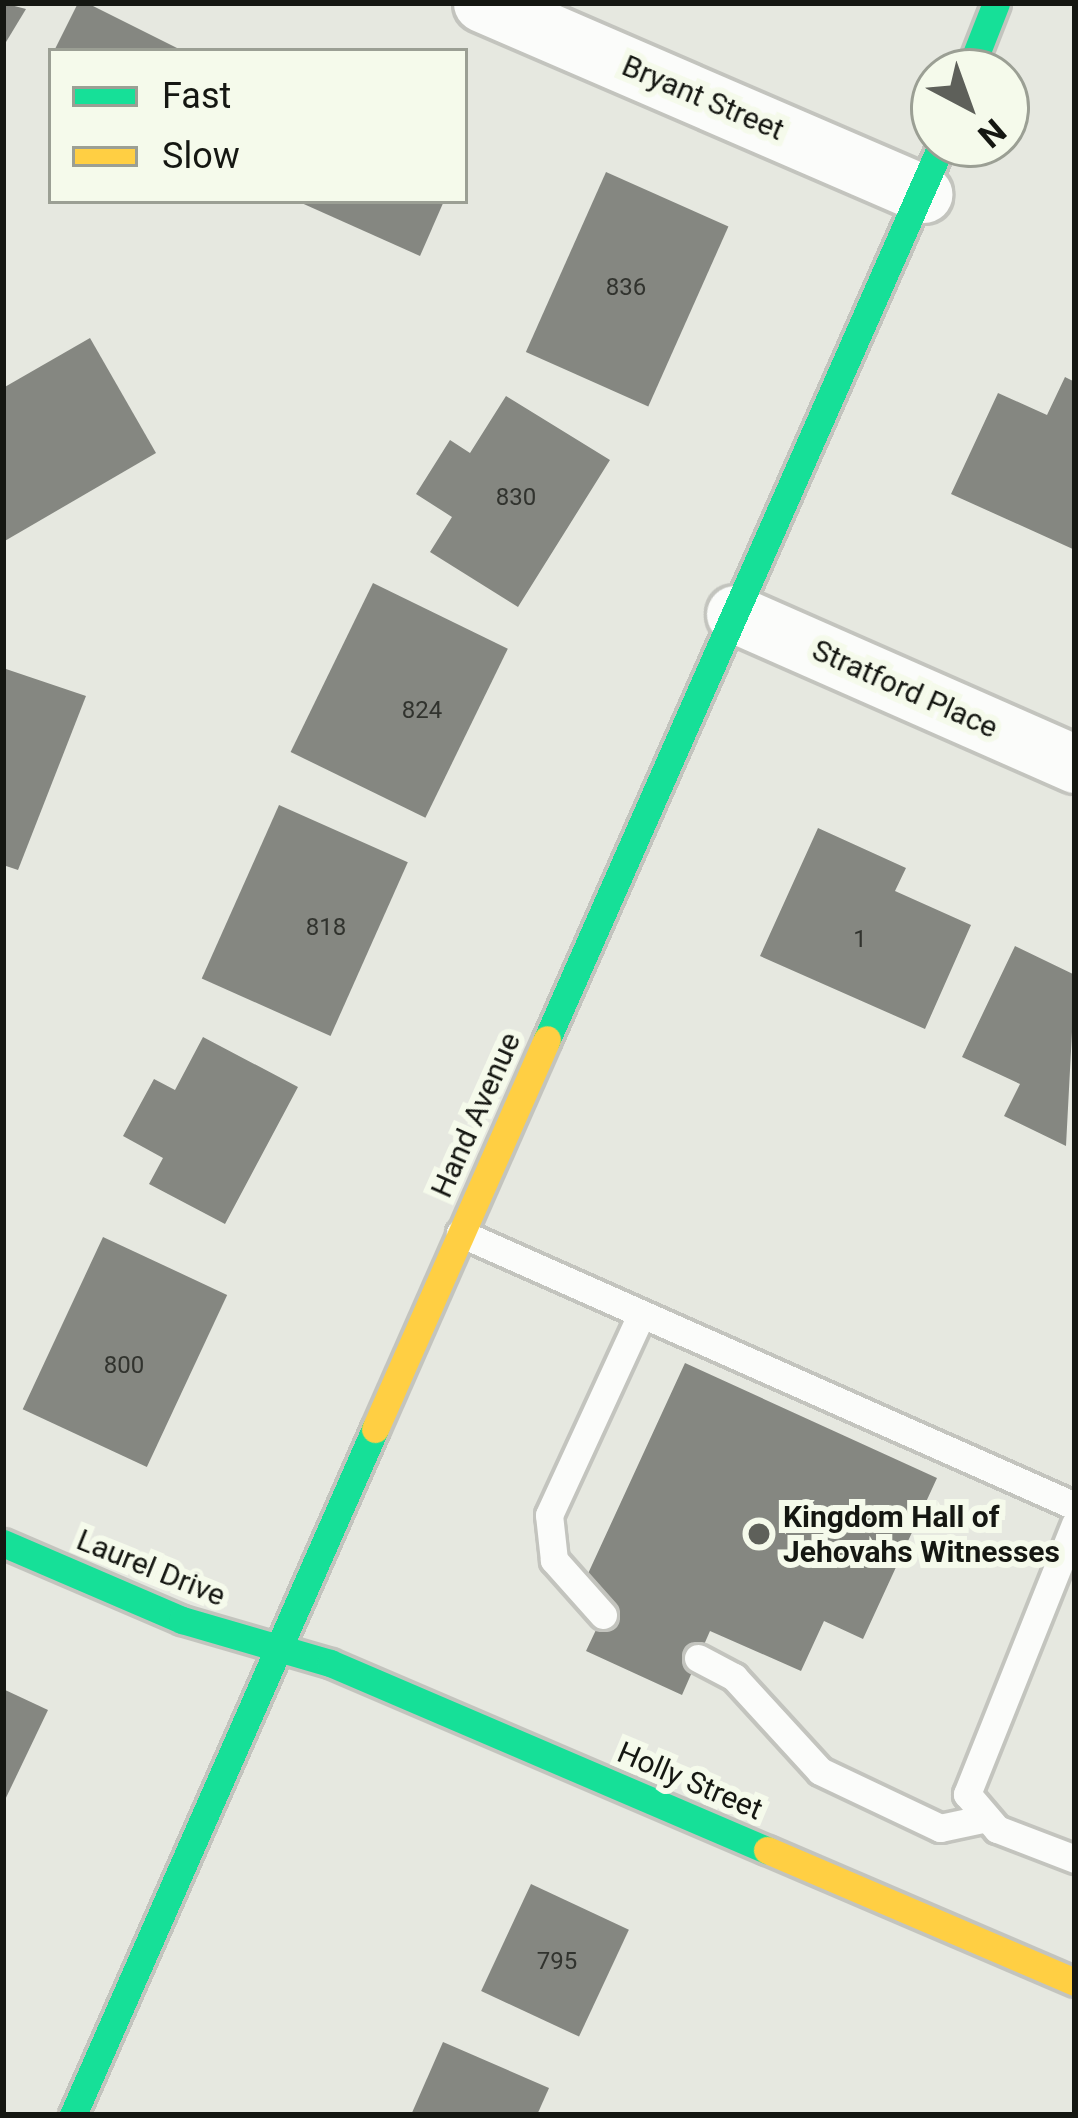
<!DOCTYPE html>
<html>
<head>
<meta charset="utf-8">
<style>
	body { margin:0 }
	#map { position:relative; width:1078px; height:2118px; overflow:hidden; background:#e6e8e0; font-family:Roboto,sans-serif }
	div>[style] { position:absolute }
	.building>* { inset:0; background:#858781; transform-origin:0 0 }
	.roads { filter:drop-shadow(3px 0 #c3c4be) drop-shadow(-3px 0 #c3c4be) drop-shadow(0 3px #c3c4be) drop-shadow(0 -3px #c3c4be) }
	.lane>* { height:27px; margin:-13.5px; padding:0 13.5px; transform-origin:13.5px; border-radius:13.5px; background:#fbfcfa }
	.street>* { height:57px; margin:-28.5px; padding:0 28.5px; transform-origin:28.5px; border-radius:28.5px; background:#fbfcfa }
	.fast>* { height:27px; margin:-13.5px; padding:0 13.5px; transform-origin:13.5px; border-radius:13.5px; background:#16e098 }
	.slow>* { height:27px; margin:-13.5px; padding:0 13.5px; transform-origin:13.5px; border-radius:13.5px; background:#ffcf43 }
	.dots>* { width:33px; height:33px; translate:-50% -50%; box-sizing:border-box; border:6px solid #f5faeb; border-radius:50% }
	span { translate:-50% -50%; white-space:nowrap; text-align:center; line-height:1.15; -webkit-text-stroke:12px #f5faeb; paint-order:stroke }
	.number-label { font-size:24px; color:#31332e }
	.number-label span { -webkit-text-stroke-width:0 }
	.street-label { font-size:30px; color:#151712 }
	.poi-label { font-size:30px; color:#151712; font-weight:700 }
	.left { translate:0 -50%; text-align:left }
	.frame { position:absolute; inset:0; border:6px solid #151712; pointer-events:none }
	.legend { position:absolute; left:48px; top:48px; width:420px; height:156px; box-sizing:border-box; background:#f5faeb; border:3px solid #9b9f94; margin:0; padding:15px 21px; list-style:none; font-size:36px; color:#151712 }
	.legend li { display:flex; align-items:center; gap:24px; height:60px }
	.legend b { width:60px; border:3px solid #9b9f94 }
	.north { position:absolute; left:910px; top:48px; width:120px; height:120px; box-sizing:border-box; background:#f5faeb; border:3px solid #9b9f94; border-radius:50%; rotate:139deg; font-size:33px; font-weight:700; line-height:48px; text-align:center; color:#151712 }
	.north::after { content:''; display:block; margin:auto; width:42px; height:54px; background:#5e605a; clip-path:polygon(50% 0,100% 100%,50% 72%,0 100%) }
</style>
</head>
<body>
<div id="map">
	<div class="building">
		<div style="clip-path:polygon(3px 3px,26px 9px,3px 47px)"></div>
		<div style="clip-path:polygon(78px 3px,87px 3px,183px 51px,54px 51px)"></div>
		<div style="left:606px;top:172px;width:134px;height:197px;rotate:24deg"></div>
		<div style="clip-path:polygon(297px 201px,444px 201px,420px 256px)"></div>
		<div style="clip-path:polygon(90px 338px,156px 453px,3px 542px,3px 388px)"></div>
		<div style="clip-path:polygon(1065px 377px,1075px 382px,1075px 550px,951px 494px,998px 393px,1047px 415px)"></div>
		<div style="clip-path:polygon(506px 396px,610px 460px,518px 607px,430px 552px,452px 517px,416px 494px,450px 440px,470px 453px)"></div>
		<div style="left:373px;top:583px;width:150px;height:188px;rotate:26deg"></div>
		<div style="clip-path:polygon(3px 668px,86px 696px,18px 870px,3px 865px)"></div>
		<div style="left:279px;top:805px;width:141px;height:190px;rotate:24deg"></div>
		<div style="clip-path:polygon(818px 828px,906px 868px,895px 891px,971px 925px,925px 1029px,760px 956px)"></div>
		<div style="clip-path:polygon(1015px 946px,1075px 975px,1066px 1146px,1004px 1116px,1020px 1084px,962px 1057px)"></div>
		<div style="clip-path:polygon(203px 1037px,298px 1087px,225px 1224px,149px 1184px,163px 1158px,123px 1136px,154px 1079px,175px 1090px)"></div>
		<div style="left:103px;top:1237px;width:137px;height:190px;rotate:25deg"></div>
		<div style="clip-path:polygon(685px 1363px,937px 1478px,863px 1639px,824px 1621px,801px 1671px,710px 1631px,682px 1695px,586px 1651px,603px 1615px,580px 1591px)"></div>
		<div style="clip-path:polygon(3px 1689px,48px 1710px,3px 1804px)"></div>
		<div style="left:531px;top:1884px;width:108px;height:118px;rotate:25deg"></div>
		<div style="clip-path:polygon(443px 2042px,549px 2088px,537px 2115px,411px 2115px)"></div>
	</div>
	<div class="roads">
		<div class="lane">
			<div style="left:460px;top:1233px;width:673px;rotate:23.94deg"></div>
			<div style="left:1075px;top:1524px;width:291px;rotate:111.8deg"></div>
			<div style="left:967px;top:1794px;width:46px;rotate:49.4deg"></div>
			<div style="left:997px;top:1829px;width:84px;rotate:21deg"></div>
			<div style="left:603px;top:1615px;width:74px;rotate:-131.7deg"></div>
			<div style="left:554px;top:1560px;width:45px;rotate:-96.3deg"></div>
			<div style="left:549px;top:1515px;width:220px;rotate:-65.3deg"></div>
			<div style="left:698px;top:1658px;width:41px;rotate:27.8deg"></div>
			<div style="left:734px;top:1677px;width:127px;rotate:47.5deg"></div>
			<div style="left:820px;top:1771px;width:133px;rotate:25.4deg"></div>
			<div style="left:940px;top:1828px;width:48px;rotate:-12deg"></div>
		</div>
		<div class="street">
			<div style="left:482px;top:3px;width:481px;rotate:23.4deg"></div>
			<div style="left:735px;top:614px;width:372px;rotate:23.8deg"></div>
		</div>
		<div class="fast">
			<div style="left:969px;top:72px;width:74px;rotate:-68.6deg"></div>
			<div style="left:547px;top:1039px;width:978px;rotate:-66.19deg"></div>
			<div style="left:3px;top:1543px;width:195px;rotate:23.3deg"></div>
			<div style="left:182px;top:1620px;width:154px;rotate:16.2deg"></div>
			<div style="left:330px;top:1663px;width:475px;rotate:23.2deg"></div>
			<div style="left:73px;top:2115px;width:750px;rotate:-66.24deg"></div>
		</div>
		<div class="slow">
			<div style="left:375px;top:1429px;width:426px;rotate:-66.2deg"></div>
			<div style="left:767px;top:1850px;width:335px;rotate:23.2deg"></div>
		</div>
	</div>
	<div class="dots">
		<div style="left:759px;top:1534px;background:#5e605a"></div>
	</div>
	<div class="number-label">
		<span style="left:626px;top:288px">836</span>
		<span style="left:516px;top:498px">830</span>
		<span style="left:422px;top:711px">824</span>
		<span style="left:326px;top:928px">818</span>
		<span style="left:860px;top:940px">1</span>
		<span style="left:124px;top:1366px">800</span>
		<span style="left:557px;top:1962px">795</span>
	</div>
	<div class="street-label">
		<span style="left:703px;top:98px;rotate:23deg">Bryant Street</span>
		<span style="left:905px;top:689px;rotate:24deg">Stratford Place</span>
		<span style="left:476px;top:1115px;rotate:-66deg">Hand Avenue</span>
		<span style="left:151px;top:1568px;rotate:22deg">Laurel Drive</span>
		<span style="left:690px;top:1781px;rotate:23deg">Holly Street</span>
	</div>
	<div class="poi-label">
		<span class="left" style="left:783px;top:1534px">Kingdom Hall of<br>Jehovahs Witnesses</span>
	</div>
	<div class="frame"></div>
	<ul class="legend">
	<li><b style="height:15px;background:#16e098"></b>Fast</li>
	<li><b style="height:15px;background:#ffcf43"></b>Slow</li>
	</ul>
	<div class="north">N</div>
</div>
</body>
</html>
